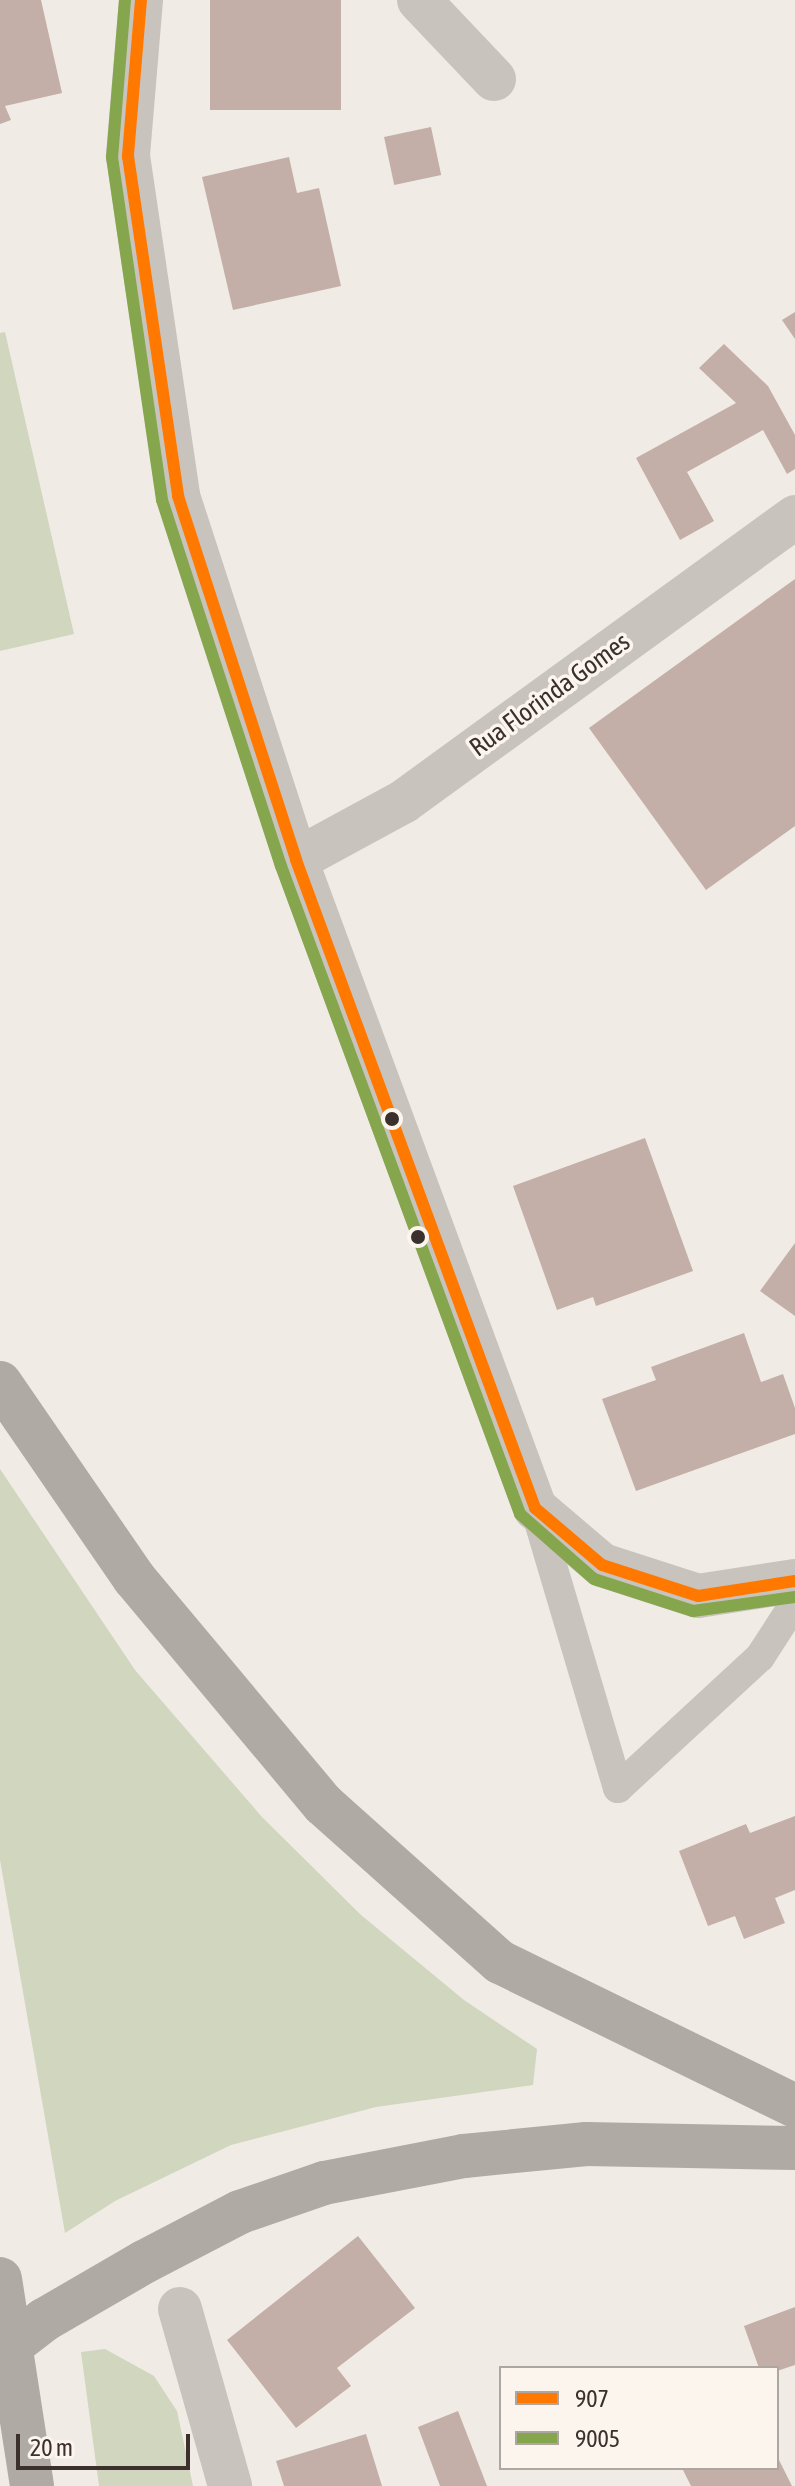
<!DOCTYPE html>
<html>
<head>
<meta charset="utf-8">
<style>
	body { margin:0 }
	#map { position:relative; width:795px; height:2486px; overflow:hidden; background:#f0ebe5; font-family:"Asap Condensed",sans-serif }
	div>[style] { position:absolute }
	.green>* { inset:0; background:#d1d6bf }
	.building>* { inset:0; background:#c3afa7; transform-origin:0 0 }
	.service>* { height:30px; margin:-15px; padding:0 15px; transform-origin:15px; border-radius:15px; background:#c9c3be }
	.minor>* { height:44px; margin:-22px; padding:0 22px; transform-origin:22px; border-radius:22px; background:#c9c3be }
	.motorway>* { height:44px; margin:-22px; padding:0 22px; transform-origin:22px; border-radius:22px; background:#afaaa4 }
	.bus-1>* { height:12px; margin:-6px; padding:0 6px; transform-origin:6px; border-radius:6px; background:#ff7900 }
	.bus-2>* { height:12px; margin:-6px; padding:0 6px; transform-origin:6px; border-radius:6px; background:#85a64d }
	.dots>* { width:22px; height:22px; translate:-50% -50%; box-sizing:border-box; border:4px solid #fbf5ee; border-radius:50% }
	span { translate:-50% -50%; white-space:nowrap; text-align:center; line-height:1.15; -webkit-text-stroke:7px #fbf5ee; paint-order:stroke }
	.street-label { font-size:26px; color:#3b302b }
	.legend { position:absolute; left:499px; top:2366px; width:280px; height:104px; box-sizing:border-box; background:#fbf5ee; border:2px solid #aea6a0; margin:0; padding:10px 14px; list-style:none; font-size:24px; color:#3b302b }
	.legend li { display:flex; align-items:center; gap:16px; height:40px }
	.legend b { width:40px; border:2px solid #aea6a0 }
	.scale { position:absolute; left:16px; top:2434px; width:174px; height:36px; box-sizing:border-box; border:4px solid #3b302b; border-top:0; padding-left:10px; font-size:24px; line-height:28px; white-space:nowrap; color:#3b302b; -webkit-text-stroke:6px #fbf5ee; paint-order:stroke }
</style>
</head>
<body>
<div id="map">
	<div class="green">
		<div style="clip-path:polygon(5px 332px,74px 634px,0 651px,0 333px)"></div>
		<div style="clip-path:polygon(0 1469px,135px 1670px,262px 1817px,361px 1915px,464px 2000px,537px 2049px,533px 2085px,376px 2107px,231px 2145px,115px 2201px,65px 2233px,0 1860px)"></div>
		<div style="clip-path:polygon(105px 2349px,154px 2376px,177px 2411px,193px 2486px,99px 2486px,81px 2352px)"></div>
	</div>
	<div class="building">
		<div style="clip-path:polygon(0 0,41px 0,62px 93px,5px 106px,11px 120px,0 124px)"></div>
		<div style="left:210px;top:0;width:131px;height:110px"></div>
		<div style="left:431px;top:127px;width:49px;height:48px;rotate:78deg"></div>
		<div style="clip-path:polygon(289px 157px,297px 193px,319px 188px,341px 286px,233px 310px,202px 177px)"></div>
		<div style="clip-path:polygon(795px 312px,795px 339px,782px 320px)"></div>
		<div style="clip-path:polygon(724px 344px,768px 386px,795px 435px,795px 469px,787px 474px,763px 430px,687px 472px,714px 521px,680px 540px,636px 458px,736px 403px,699px 368px)"></div>
		<div style="clip-path:polygon(795px 579px,795px 826px,706px 890px,589px 728px)"></div>
		<div style="clip-path:polygon(645px 1138px,693px 1271px,596px 1306px,593px 1297px,557px 1310px,513px 1186px)"></div>
		<div style="clip-path:polygon(795px 1243px,795px 1316px,760px 1291px)"></div>
		<div style="clip-path:polygon(744px 1333px,761px 1382px,783px 1374px,795px 1408px,795px 1434px,636px 1491px,602px 1399px,656px 1380px,651px 1367px)"></div>
		<div style="clip-path:polygon(795px 1816px,795px 1890px,775px 1898px,785px 1923px,744px 1939px,735px 1916px,708px 1926px,679px 1851px,746px 1824px,750px 1833px)"></div>
		<div style="clip-path:polygon(358px 2236px,415px 2308px,337px 2368px,351px 2386px,296px 2428px,227px 2340px)"></div>
		<div style="clip-path:polygon(795px 2307px,795px 2365px,777px 2371px,759px 2368px,744px 2326px)"></div>
		<div style="clip-path:polygon(458px 2411px,487px 2486px,440px 2486px,418px 2427px)"></div>
		<div style="clip-path:polygon(366px 2434px,382px 2486px,284px 2486px,276px 2461px)"></div>
		<div style="clip-path:polygon(777px 2456px,792px 2486px,691px 2486px,682px 2468px,777px 2468px)"></div>
	</div>
	<div class="service">
		<div style="left:535px;top:1508px;width:292px;rotate:73.5deg"></div>
		<div style="left:618px;top:1788px;width:193px;rotate:-42.7deg"></div>
		<div style="left:760px;top:1657px;width:64px;rotate:-57.1deg"></div>
	</div>
	<div class="minor">
		<div style="left:141px;top:0;width:157px;rotate:94.8deg"></div>
		<div style="left:128px;top:156px;width:344px;rotate:81.6deg"></div>
		<div style="left:178px;top:496px;width:383px;rotate:72deg"></div>
		<div style="left:296px;top:860px;width:691px;rotate:69.75deg"></div>
		<div style="left:535px;top:1508px;width:88px;rotate:40.4deg"></div>
		<div style="left:602px;top:1565px;width:101px;rotate:17.9deg"></div>
		<div style="left:698px;top:1596px;width:98px;rotate:-8.8deg"></div>
		<div style="left:419px;top:0;width:109px;rotate:46.5deg"></div>
		<div style="left:296px;top:860px;width:122px;rotate:-28.5deg"></div>
		<div style="left:403px;top:802px;width:485px;rotate:-36deg"></div>
		<div style="left:180px;top:2309px;width:184px;rotate:74.2deg"></div>
	</div>
	<div class="motorway">
		<div style="left:0;top:1383px;width:237px;rotate:55.5deg"></div>
		<div style="left:134px;top:1578px;width:295px;rotate:50.1deg"></div>
		<div style="left:323px;top:1804px;width:237px;rotate:41.8deg"></div>
		<div style="left:500px;top:1962px;width:328px;rotate:26deg"></div>
		<div style="left:0;top:2279px;width:209px;rotate:81.2deg"></div>
		<div style="left:0;top:2354px;width:56px;rotate:-37.7deg"></div>
		<div style="left:44px;top:2320px;width:116px;rotate:-30.1deg"></div>
		<div style="left:144px;top:2262px;width:108px;rotate:-27.5deg"></div>
		<div style="left:240px;top:2212px;width:89px;rotate:-19deg"></div>
		<div style="left:324px;top:2183px;width:143px;rotate:-10.9deg"></div>
		<div style="left:464px;top:2156px;width:123px;rotate:-5.6deg"></div>
		<div style="left:586px;top:2144px;width:209px;rotate:1.1deg"></div>
	</div>
	<div class="bus-1">
		<div style="left:141px;top:0;width:157px;rotate:94.8deg"></div>
		<div style="left:128px;top:156px;width:344px;rotate:81.6deg"></div>
		<div style="left:178px;top:496px;width:383px;rotate:72deg"></div>
		<div style="left:296px;top:860px;width:691px;rotate:69.75deg"></div>
		<div style="left:535px;top:1508px;width:88px;rotate:40.4deg"></div>
		<div style="left:602px;top:1565px;width:101px;rotate:17.9deg"></div>
		<div style="left:698px;top:1596px;width:98px;rotate:-8.8deg"></div>
	</div>
	<div class="bus-2">
		<div style="left:125px;top:0;width:158px;rotate:94.7deg"></div>
		<div style="left:112px;top:157px;width:347px;rotate:81.7deg"></div>
		<div style="left:162px;top:500px;width:385px;rotate:72deg"></div>
		<div style="left:281px;top:866px;width:691px;rotate:69.75deg"></div>
		<div style="left:520px;top:1514px;width:98px;rotate:41.3deg"></div>
		<div style="left:594px;top:1579px;width:104px;rotate:17.9deg"></div>
		<div style="left:693px;top:1611px;width:103px;rotate:-7.8deg"></div>
	</div>
	<div class="dots">
		<div style="left:392px;top:1119px;background:#3b302b"></div>
		<div style="left:418px;top:1237px;background:#3b302b"></div>
	</div>
	<div class="street-label">
		<span style="left:550px;top:695px;rotate:-36deg">Rua Florinda Gomes</span>
	</div>
	<ul class="legend">
	<li><b style="height:10px;background:#ff7900"></b>907</li>
	<li><b style="height:10px;background:#85a64d"></b>9005</li>
	</ul>
	<div class="scale">20 m</div>
</div>
</body>
</html>
